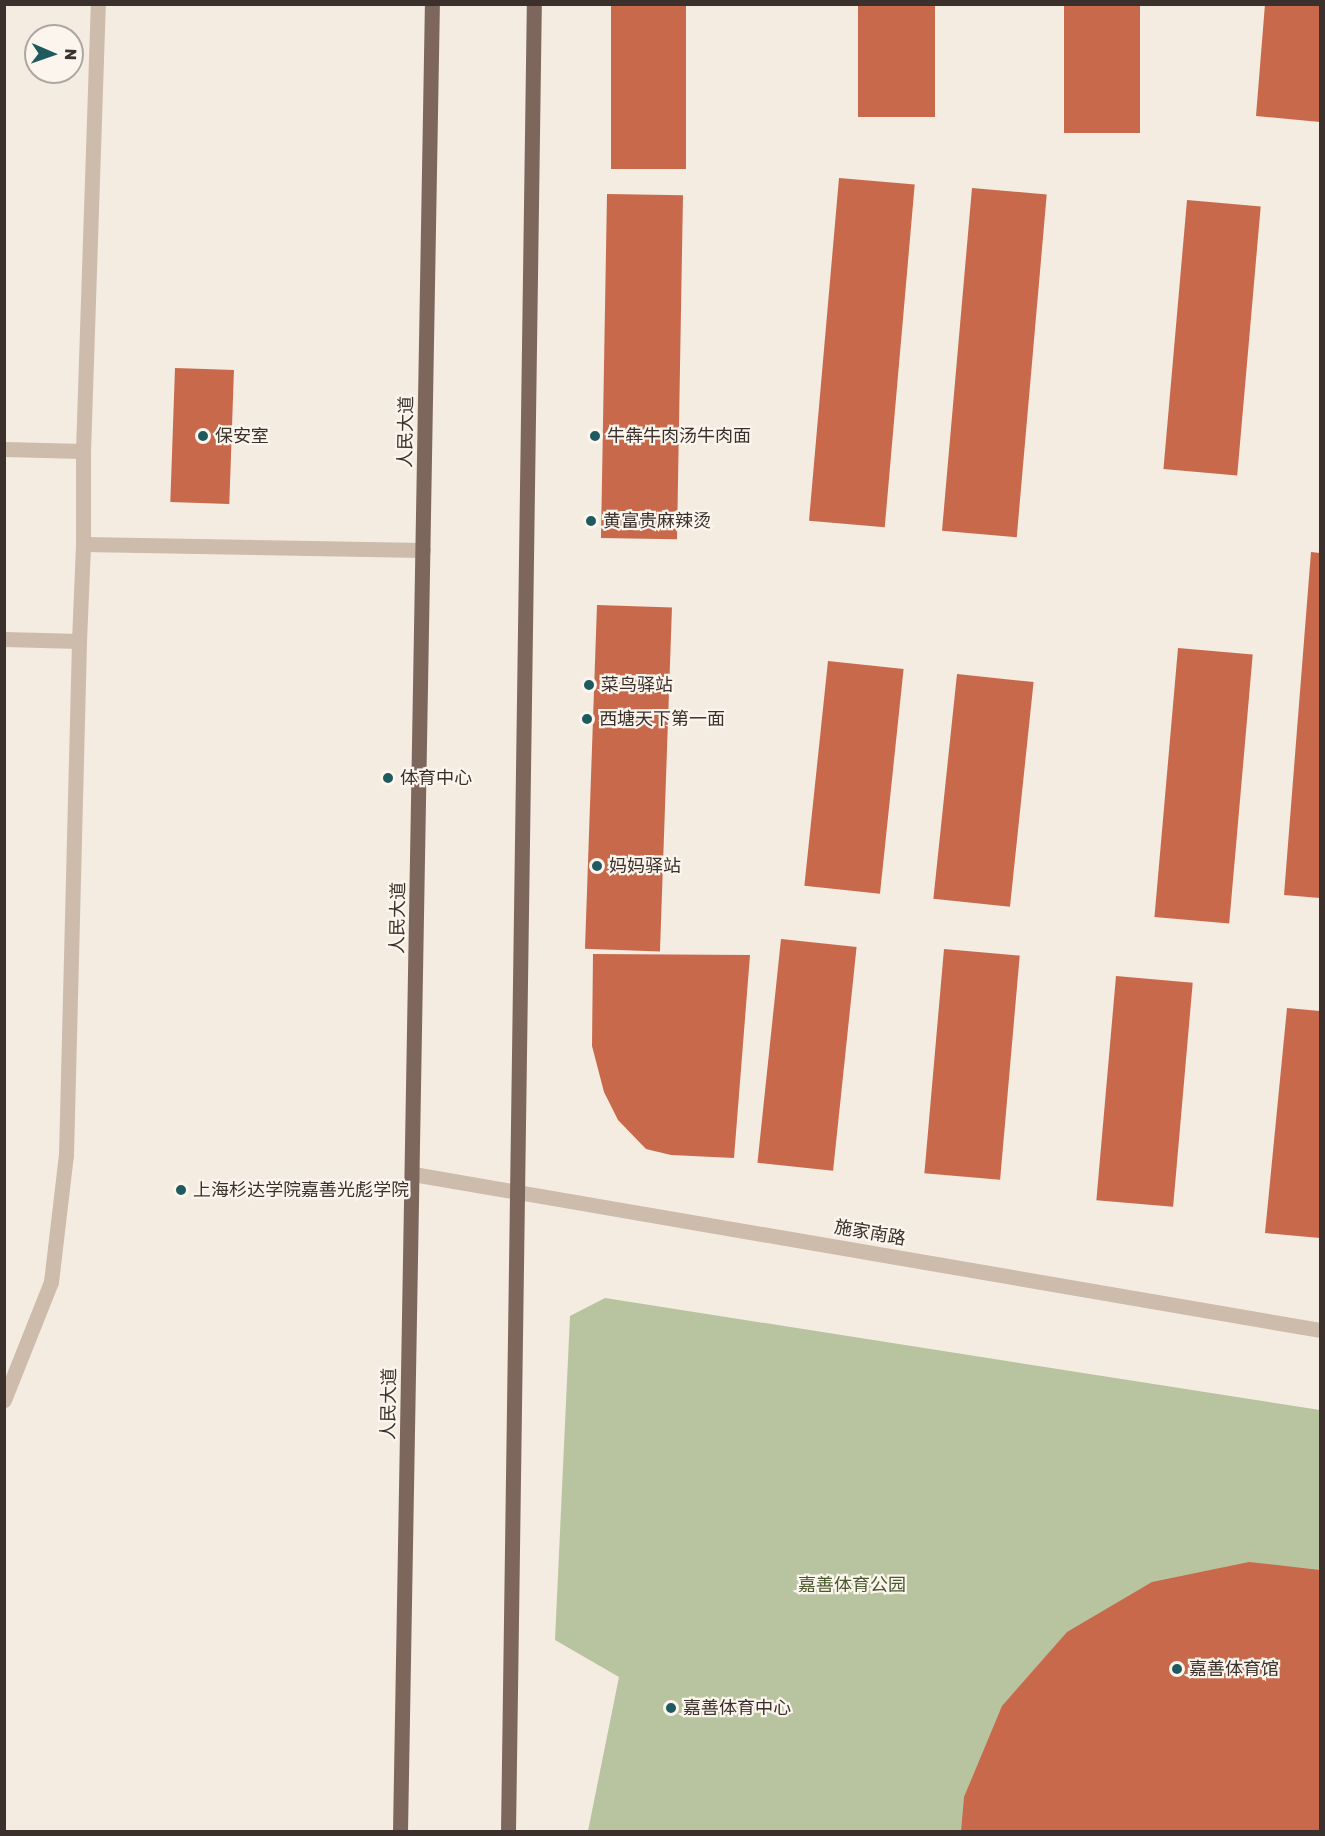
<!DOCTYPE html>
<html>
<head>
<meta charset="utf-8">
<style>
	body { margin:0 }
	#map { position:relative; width:1325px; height:1836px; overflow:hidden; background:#f4ebe1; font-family:Rubik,"Noto Sans SC",sans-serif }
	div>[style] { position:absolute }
	.green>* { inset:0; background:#b8c4a0 }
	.building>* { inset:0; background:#c8694b; transform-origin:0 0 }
	.minor>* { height:15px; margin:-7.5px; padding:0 7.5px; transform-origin:7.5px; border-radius:7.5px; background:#cdbbac }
	.major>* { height:15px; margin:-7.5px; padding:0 7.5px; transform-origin:7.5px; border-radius:7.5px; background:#7d675c }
	.dots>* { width:16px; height:16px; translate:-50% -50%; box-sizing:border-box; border:3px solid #fbf5ee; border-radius:50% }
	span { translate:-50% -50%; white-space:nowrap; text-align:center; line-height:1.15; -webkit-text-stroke:4.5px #fbf5ee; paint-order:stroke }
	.street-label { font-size:18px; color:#3b302b }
	.poi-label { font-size:18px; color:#3b302b }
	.left { translate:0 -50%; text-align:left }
	.park-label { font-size:18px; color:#4a5a2e }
	.frame { position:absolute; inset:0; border:6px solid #3b302b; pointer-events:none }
	.north { position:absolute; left:24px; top:24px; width:60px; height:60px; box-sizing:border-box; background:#fbf5ee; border:2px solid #aea6a0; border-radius:50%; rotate:92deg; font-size:16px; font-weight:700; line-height:24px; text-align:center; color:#3b302b }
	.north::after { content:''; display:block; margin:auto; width:21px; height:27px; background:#1f5a5e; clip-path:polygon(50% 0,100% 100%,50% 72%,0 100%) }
</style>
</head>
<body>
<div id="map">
	<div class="green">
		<div style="clip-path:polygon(605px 1298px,1320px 1410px,1320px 1831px,588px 1831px,619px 1677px,555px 1640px,570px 1316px)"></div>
	</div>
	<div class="building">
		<div style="left:611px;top:4px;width:75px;height:165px"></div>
		<div style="left:1064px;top:4px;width:76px;height:129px"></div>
		<div style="clip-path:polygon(1265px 4px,1320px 4px,1320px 122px,1256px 116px)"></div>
		<div style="left:858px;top:5px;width:77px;height:112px"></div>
		<div style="left:839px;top:178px;width:76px;height:344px;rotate:5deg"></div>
		<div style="left:972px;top:188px;width:75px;height:344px;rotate:5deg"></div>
		<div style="left:607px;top:194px;width:76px;height:344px;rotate:1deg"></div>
		<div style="left:1187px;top:200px;width:74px;height:270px;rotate:5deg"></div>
		<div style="left:175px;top:368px;width:59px;height:134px;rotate:2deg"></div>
		<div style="clip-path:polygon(1311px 552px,1320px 553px,1320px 898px,1284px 895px)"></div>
		<div style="left:597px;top:605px;width:75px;height:344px;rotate:2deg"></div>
		<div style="left:1178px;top:648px;width:75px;height:270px;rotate:5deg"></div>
		<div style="left:828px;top:661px;width:76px;height:226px;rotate:6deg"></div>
		<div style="left:957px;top:674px;width:77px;height:226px;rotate:6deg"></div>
		<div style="left:781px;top:939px;width:76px;height:225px;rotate:6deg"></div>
		<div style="left:944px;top:949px;width:76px;height:225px;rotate:5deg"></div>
		<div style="clip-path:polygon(593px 954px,750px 955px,734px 1158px,671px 1155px,646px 1149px,618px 1120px,604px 1092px,592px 1046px)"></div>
		<div style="left:1116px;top:976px;width:77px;height:225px;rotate:5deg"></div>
		<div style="clip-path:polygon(1287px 1008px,1320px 1011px,1320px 1238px,1265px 1233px)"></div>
		<div style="clip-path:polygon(1249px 1562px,1320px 1570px,1320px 1832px,961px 1832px,964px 1797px,1002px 1706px,1067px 1632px,1152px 1582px)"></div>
	</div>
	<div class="minor">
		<div style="left:4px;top:449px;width:79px;rotate:1.5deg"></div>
		<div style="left:83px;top:451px;width:93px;rotate:90deg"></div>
		<div style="left:83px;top:544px;width:340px;rotate:1deg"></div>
		<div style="left:83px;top:451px;width:447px;rotate:-88.1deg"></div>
		<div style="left:4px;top:639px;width:75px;rotate:1.5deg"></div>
		<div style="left:79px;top:641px;width:97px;rotate:-87.6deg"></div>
		<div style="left:413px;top:1174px;width:920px;rotate:9.76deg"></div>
		<div style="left:4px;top:1400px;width:127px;rotate:-68.3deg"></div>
		<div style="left:51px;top:1282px;width:128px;rotate:-83.3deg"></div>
		<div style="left:66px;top:1155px;width:514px;rotate:-88.55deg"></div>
	</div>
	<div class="major">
		<div style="left:400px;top:1832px;width:1828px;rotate:-89deg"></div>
		<div style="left:508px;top:1832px;width:1828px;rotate:-89.19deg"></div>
	</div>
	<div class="dots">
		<div style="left:203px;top:436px;background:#1f5a5e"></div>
		<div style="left:595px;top:436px;background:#1f5a5e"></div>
		<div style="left:591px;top:521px;background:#1f5a5e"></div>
		<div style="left:589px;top:685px;background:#1f5a5e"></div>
		<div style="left:587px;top:719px;background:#1f5a5e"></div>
		<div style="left:388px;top:778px;background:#1f5a5e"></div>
		<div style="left:597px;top:866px;background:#1f5a5e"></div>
		<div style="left:181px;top:1190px;background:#1f5a5e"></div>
		<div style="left:1177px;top:1669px;background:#1f5a5e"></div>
		<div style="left:671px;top:1708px;background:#1f5a5e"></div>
	</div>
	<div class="street-label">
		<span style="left:406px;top:432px;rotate:-89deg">人民大道</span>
		<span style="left:398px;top:918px;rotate:-89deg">人民大道</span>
		<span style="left:870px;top:1233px;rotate:10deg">施家南路</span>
		<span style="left:389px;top:1404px;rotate:-89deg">人民大道</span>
	</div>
	<div class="poi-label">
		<span class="left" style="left:215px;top:436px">保安室</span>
		<span class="left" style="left:607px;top:436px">牛犇牛肉汤牛肉面</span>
		<span class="left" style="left:603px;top:521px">黄富贵麻辣烫</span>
		<span class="left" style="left:601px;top:685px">菜鸟驿站</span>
		<span class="left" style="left:599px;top:719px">西塘天下第一面</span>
		<span class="left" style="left:400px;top:778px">体育中心</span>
		<span class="left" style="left:609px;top:866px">妈妈驿站</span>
		<span class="left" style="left:193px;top:1190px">上海杉达学院嘉善光彪学院</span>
		<span class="left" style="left:1189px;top:1669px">嘉善体育馆</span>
		<span class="left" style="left:683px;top:1708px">嘉善体育中心</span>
	</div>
	<div class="park-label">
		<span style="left:852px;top:1585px">嘉善体育公园</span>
	</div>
	<div class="frame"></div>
	<div class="north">N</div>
</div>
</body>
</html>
